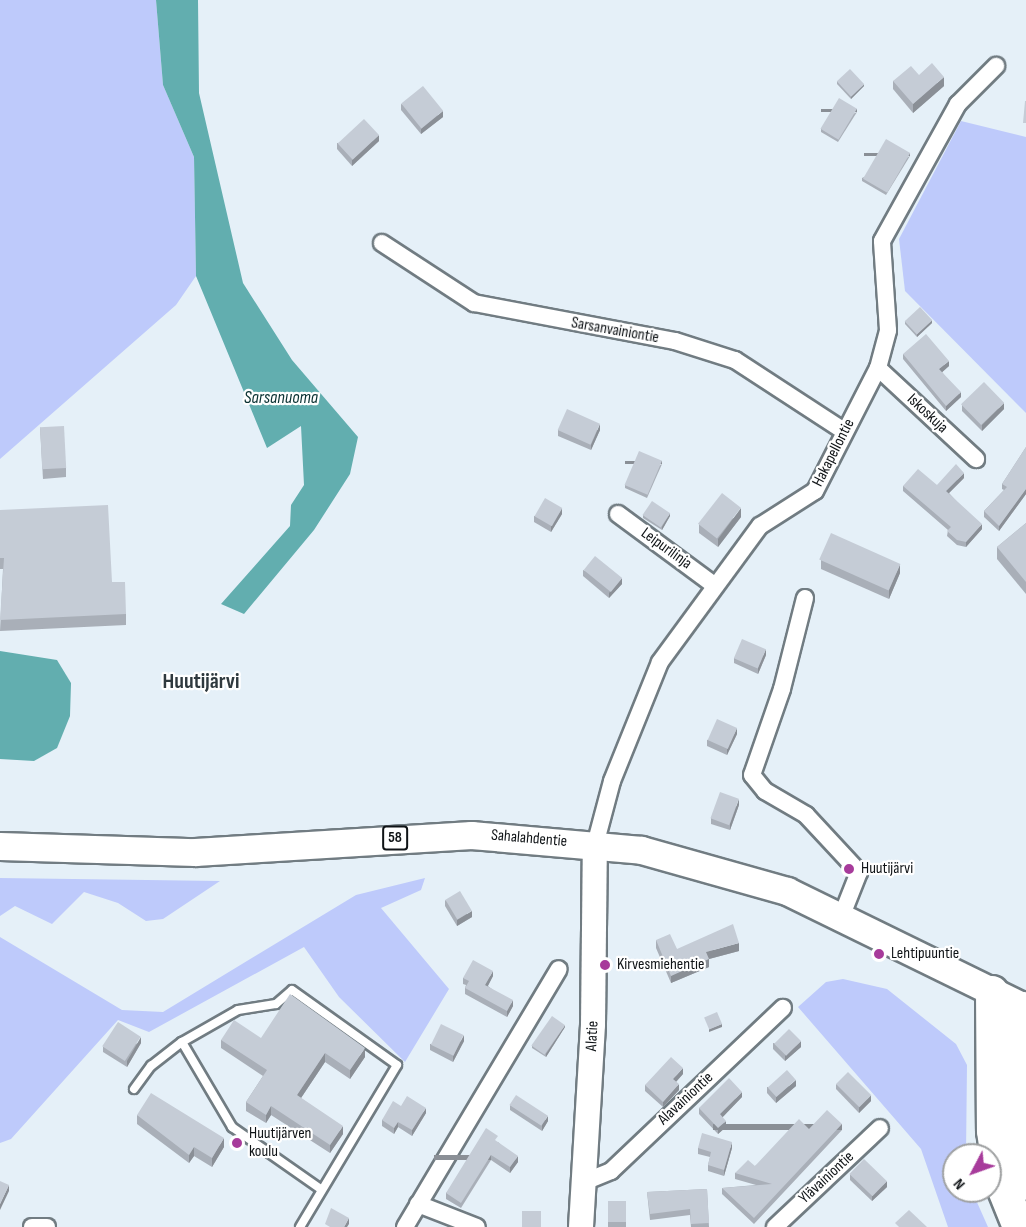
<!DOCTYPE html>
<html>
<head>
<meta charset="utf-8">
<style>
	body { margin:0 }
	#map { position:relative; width:1026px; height:1227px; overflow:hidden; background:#e5f0f8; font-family:"Sofia Sans Condensed",sans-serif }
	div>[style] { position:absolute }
	.green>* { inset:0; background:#becafb }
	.water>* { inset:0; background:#62aeaf }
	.roads { filter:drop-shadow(2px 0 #717c82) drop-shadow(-2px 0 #717c82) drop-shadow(0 2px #717c82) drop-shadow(0 -2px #717c82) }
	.lane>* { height:8px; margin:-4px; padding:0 4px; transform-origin:4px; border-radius:4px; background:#fff }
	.street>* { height:16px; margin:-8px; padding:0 8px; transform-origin:8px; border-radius:8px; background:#fff }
	.secondary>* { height:24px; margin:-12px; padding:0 12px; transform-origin:12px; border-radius:12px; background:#fff }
	.primary>* { height:27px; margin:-13.5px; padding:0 13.5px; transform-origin:13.5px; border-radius:13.5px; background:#fff }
	.highway>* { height:32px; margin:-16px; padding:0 16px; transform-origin:16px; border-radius:16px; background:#fff }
	.wall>* { inset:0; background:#a9afb8; transform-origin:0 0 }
	.shaded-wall>* { inset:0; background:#8a8f96; transform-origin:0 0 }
	.building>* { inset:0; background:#c5ccd6; transform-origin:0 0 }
	.dots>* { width:16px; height:16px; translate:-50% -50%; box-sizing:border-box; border:3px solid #fff; border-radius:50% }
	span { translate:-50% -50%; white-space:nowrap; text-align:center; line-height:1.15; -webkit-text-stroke:4.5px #fff; paint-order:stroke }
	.shield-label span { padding:2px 4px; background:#fff; border:2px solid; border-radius:4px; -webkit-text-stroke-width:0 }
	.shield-label { font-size:15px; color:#0f1316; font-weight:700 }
	.street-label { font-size:16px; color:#0f1316 }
	.poi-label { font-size:16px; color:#0f1316 }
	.left { translate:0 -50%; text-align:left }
	.water-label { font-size:18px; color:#0a3132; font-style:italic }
	.district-label { font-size:22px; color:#2f393e; font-weight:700 }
	.north { position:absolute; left:942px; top:1143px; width:60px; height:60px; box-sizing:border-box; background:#fff; border:2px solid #9fa1a2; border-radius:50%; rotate:229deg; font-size:16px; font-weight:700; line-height:24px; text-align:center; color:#0f1316 }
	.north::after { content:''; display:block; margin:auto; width:21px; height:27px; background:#a73b9b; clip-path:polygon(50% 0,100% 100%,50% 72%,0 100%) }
</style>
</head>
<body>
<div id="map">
	<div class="green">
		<div style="clip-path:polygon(0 0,156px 0,163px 85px,194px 157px,196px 276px,176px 305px,0 459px)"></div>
		<div style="clip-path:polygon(961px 121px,1026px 137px,1026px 413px,905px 291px,899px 239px)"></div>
		<div style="clip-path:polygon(0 878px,220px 881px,163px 919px,146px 921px,118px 903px,84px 892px,52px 924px,15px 906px,0 916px)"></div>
		<div style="clip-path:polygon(425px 878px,421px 890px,381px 908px,449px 989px,405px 1062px,339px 997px,304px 947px,149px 1032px,118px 1020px,11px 1139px,0 1143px,0 937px,122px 1010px,163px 1012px,356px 895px)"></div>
		<div style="clip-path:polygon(843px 979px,887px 989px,956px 1044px,967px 1065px,966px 1155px,954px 1155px,954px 1191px,972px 1191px,988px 1227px,948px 1227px,921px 1149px,798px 1007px,826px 982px)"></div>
	</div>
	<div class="water">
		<div style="clip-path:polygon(156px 0,198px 0,199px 93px,243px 283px,292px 360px,358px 437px,350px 474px,314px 530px,244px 614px,221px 604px,290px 526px,291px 505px,304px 485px,301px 426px,267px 448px,196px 276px,194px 157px,163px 85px)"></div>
		<div style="clip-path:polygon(0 651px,57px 660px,71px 683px,70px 716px,57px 748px,34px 761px,0 759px)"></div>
	</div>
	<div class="roads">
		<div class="lane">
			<div style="left:182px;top:1042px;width:99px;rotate:59.5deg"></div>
			<div style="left:232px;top:1127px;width:106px;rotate:35deg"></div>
			<div style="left:134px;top:1089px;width:29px;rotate:-54deg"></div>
			<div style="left:151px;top:1066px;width:39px;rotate:-38deg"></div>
			<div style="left:182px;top:1042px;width:64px;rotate:-29.7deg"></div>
			<div style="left:238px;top:1010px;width:38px;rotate:-9deg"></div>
			<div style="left:276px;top:1004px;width:21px;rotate:-41deg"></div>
			<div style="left:292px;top:990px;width:129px;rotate:35.5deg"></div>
			<div style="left:397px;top:1065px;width:189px;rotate:120.9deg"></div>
		</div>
		<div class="street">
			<div style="left:382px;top:243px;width:110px;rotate:33.1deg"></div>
			<div style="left:474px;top:303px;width:205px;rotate:10.7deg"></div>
			<div style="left:675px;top:341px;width:63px;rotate:17.6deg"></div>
			<div style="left:735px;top:360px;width:130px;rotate:33.1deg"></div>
			<div style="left:878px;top:368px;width:134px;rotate:42.9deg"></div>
			<div style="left:618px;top:514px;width:119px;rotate:36.5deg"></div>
			<div style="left:805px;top:598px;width:94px;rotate:104.2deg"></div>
			<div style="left:782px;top:689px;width:91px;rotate:109.2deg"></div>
			<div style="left:752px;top:775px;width:21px;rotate:51deg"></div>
			<div style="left:765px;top:791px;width:48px;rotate:30.3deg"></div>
			<div style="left:806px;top:815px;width:78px;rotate:47.1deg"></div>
			<div style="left:859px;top:872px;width:46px;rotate:111.6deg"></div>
			<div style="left:595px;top:845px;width:66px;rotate:-75.1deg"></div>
			<div style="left:612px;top:781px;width:128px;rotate:-68deg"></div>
			<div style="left:660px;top:662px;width:169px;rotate:-53.7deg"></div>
			<div style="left:760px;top:526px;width:65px;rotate:-32.5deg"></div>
			<div style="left:815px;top:491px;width:138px;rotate:-62.9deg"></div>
			<div style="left:878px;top:368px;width:39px;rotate:-75deg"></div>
			<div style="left:888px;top:330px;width:89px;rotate:-93.9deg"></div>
			<div style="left:882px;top:241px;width:157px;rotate:-61deg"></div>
			<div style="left:958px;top:104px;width:54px;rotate:-45deg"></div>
			<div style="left:584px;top:1182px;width:29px;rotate:-22deg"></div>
			<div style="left:611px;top:1171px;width:237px;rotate:-43.5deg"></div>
			<div style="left:418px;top:1204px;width:63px;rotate:21.3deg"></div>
			<div style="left:32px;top:1227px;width:15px"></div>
			<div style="left:405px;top:1227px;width:300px;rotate:-59.2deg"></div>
			<div style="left:775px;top:1227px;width:144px;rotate:-43.3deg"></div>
		</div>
		<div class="secondary">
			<div style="left:581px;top:1227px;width:203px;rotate:-86.6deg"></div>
			<div style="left:593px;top:1024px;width:179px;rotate:-89.4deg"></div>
		</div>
		<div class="primary">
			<div style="left:0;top:846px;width:195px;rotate:1.8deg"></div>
			<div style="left:195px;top:852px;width:277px;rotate:-3.5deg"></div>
			<div style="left:471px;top:835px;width:171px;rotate:5deg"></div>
			<div style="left:641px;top:850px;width:152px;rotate:15.7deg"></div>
			<div style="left:787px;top:891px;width:266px;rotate:26.1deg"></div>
		</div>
		<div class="highway">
			<div style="left:992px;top:992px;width:139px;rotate:89.6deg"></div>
			<div style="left:993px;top:1131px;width:49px;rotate:81.9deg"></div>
			<div style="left:1000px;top:1180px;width:51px;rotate:68deg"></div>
			<div style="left:1024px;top:1008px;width:40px;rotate:104.4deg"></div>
			<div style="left:1014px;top:1047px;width:56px;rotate:93.1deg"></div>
			<div style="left:1011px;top:1103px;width:82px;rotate:79.5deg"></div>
		</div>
	</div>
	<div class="wall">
		<div style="clip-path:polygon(919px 75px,944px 86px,913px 113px,893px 89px,893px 81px)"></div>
		<div style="clip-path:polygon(837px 81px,864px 86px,851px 99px,837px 84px)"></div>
		<div style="clip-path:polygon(401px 104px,443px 117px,421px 134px,401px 110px)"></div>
		<div style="clip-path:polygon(857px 112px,838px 142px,821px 132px,821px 129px)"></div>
		<div style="clip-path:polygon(379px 141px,352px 166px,337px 149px,337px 143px)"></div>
		<div style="clip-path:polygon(910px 156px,886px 195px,862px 181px,862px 178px)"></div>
		<div style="clip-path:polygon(905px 321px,932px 323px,917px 337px,905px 324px)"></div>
		<div style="clip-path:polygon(903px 354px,949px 366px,942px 372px,961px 397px,946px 411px,903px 359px)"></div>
		<div style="clip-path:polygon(962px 405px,1004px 409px,982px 431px,962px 411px)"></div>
		<div style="clip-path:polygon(40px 427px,66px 468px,66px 477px,43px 479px)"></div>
		<div style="clip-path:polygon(558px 430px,600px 430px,591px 450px,558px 436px)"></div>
		<div style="clip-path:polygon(1026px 447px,1026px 494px,999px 531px,984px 517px,984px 511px,1004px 490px,1002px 489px,1002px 484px)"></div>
		<div style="clip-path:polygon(662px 464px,647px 498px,625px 488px,625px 485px)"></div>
		<div style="clip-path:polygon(964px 478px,949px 493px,982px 529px,966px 547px,957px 545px,947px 536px,948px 530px,903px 491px,903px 486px,937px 485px)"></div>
		<div style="clip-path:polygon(0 510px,112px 582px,126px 614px,126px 625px,0 631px,3px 569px,0 569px)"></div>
		<div style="clip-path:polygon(562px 514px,551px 532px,534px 522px,534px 516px)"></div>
		<div style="clip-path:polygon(643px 515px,670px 516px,662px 530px,643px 518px)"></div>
		<div style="clip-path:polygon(741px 517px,718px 547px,699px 533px,699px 524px)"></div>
		<div style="clip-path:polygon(1026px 523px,1026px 594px,997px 559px,997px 547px)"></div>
		<div style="clip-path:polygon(821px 560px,900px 573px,889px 599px,821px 569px)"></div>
		<div style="clip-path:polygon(583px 570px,622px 584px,609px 598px,583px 576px)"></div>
		<div style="clip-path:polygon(766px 655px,758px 674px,734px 663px,734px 658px)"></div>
		<div style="clip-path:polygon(737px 734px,727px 755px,707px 746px,707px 740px)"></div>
		<div style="clip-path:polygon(739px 805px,730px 830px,711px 824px,711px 818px)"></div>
		<div style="clip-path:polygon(445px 900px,472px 917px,457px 926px,445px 906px)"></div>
		<div style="clip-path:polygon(656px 940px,677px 949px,739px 951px,709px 959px,709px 967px,671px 983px,656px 948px)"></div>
		<div style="clip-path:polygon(493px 976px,488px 986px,513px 1006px,507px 1017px,465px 994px,465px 988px,466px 985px,463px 984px,463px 978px)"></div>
		<div style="clip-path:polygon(565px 1027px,546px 1057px,532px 1048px,532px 1046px)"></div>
		<div style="clip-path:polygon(261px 1038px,365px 1057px,350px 1079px,325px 1062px,301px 1098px,343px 1134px,330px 1153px,271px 1115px,266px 1123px,246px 1111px,246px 1102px,263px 1076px,221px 1048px,221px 1040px)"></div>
		<div style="clip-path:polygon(464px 1041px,453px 1062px,430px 1050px,430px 1044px)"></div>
		<div style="clip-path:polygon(141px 1043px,127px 1067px,103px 1052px,103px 1047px)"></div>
		<div style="clip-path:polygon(773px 1043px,801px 1047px,785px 1061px,773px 1049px)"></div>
		<div style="clip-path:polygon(683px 1074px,676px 1082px,679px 1090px,663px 1107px,645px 1091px,645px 1085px)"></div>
		<div style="clip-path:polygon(836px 1084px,871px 1101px,859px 1113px,836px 1089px)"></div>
		<div style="clip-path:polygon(796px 1086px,776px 1103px,767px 1093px,767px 1087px)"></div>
		<div style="clip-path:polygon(742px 1097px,722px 1117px,726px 1127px,718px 1134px,699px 1114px,699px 1108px)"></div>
		<div style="clip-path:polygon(510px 1105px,548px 1121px,542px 1131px,510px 1110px)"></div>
		<div style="clip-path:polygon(401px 1106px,426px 1113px,412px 1136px,398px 1127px,394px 1134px,382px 1126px,382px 1120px)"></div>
		<div style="clip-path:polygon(137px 1115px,224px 1147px,212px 1167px,194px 1156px,189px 1163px,137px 1124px)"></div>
		<div style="clip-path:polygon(809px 1129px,842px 1130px,754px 1224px,722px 1194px,722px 1188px,756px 1185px,735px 1179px,735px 1173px,755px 1166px)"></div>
		<div style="clip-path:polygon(498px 1142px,518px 1162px,510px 1173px,491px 1160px,461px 1208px,446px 1199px,446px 1193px)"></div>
		<div style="clip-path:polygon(698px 1148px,732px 1148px,724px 1176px,708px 1171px,708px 1165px,710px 1157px,698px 1154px)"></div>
		<div style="clip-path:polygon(850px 1174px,887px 1187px,872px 1201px,850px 1180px)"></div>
		<div style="clip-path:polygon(707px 1189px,709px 1227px,691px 1227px,690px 1215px,650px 1220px,647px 1192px)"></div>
		<div style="left:608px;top:1201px;width:18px;height:26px"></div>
	</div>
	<div class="shaded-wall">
		<div style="clip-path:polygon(944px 77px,944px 86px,913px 113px,913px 104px)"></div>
		<div style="clip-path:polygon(864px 84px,864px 86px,851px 99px,851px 96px)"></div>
		<div style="left:857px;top:109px;width:3px;height:36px;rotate:90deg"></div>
		<div style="clip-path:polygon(443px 111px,443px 117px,421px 134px,421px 129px)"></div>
		<div style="clip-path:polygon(379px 135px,379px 141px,352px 166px,352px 160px)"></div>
		<div style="left:910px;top:153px;width:3px;height:46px;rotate:90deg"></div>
		<div style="clip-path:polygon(932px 320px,932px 323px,917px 337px,917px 334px)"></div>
		<div style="clip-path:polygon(949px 361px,949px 366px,939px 375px,939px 369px)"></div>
		<div style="clip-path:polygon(961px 392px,961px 397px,946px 411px,946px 406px)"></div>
		<div style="clip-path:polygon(1004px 403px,1004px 409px,982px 431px,982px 425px)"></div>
		<div style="clip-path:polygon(600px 424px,600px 430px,591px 450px,591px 445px)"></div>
		<div style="left:662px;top:461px;width:3px;height:37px;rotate:90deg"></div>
		<div style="clip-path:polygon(964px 473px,964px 478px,946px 496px,946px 491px)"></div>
		<div style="clip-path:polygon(1026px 489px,1026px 494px,999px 531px,999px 526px)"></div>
		<div style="clip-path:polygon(562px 508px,562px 514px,551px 532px,551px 526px)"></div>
		<div style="clip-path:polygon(741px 508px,741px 517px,718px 547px,718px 539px)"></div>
		<div style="clip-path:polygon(670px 513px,670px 516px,662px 530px,662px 527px)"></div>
		<div style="clip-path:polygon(982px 524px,982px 529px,966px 547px,966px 542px)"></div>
		<div style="clip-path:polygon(900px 564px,900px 573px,889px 599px,889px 590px)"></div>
		<div style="clip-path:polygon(622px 578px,622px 584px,609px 598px,609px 593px)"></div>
		<div style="clip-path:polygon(766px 649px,766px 655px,758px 674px,758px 668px)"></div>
		<div style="clip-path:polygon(737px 728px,737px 734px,727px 755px,727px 749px)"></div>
		<div style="clip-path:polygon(739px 799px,739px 805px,730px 830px,730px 824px)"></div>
		<div style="clip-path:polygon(472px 911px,472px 917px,457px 926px,457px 920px)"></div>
		<div style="clip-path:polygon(739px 943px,739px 951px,709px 959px,709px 967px,671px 983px,671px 976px,706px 952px)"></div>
		<div style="clip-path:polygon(493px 971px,493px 976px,485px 991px,485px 985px)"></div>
		<div style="clip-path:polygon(513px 1000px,513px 1006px,507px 1017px,507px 1011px)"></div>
		<div style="clip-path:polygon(722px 1024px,722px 1027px,709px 1032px,709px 1029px)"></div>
		<div style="clip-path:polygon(565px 1025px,565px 1027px,546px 1057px,546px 1054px)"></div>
		<div style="clip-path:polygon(464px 1035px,464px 1041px,453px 1062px,453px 1056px)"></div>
		<div style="clip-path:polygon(141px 1037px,141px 1043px,127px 1067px,127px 1061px)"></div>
		<div style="clip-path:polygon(801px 1041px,801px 1047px,785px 1061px,785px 1056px)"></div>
		<div style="clip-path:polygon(365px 1048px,365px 1057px,350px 1079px,350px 1070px)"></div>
		<div style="clip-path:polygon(325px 1053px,325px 1062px,297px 1104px,297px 1095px)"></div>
		<div style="clip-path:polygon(683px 1068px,683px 1074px,673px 1085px,673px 1079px)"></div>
		<div style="clip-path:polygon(796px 1080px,796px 1086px,776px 1103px,776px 1097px)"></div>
		<div style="clip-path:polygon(679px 1084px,679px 1090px,663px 1107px,663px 1102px)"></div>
		<div style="clip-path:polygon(742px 1092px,742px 1097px,720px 1120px,720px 1114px)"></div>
		<div style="clip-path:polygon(871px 1095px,871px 1101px,859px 1113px,859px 1107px)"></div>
		<div style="clip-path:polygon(271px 1106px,271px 1115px,266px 1123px,266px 1115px)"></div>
		<div style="clip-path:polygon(426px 1108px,426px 1113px,412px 1136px,412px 1130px)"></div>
		<div style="clip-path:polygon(548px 1116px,548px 1121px,542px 1131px,542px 1125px)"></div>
		<div style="clip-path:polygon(726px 1121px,726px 1127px,718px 1134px,718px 1128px)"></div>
		<div style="clip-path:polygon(398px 1122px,398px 1127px,394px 1134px,394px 1128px)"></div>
		<div style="left:842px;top:1124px;width:6px;height:129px;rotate:90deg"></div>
		<div style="clip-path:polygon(343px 1126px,343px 1134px,330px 1153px,330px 1145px)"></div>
		<div style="clip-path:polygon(224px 1138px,224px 1147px,212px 1167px,212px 1158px)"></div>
		<div style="clip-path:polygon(732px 1142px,732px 1148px,724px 1176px,724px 1170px)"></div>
		<div style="clip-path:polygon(194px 1147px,194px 1156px,189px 1163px,189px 1155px)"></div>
		<div style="left:491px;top:1155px;width:5px;height:57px;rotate:90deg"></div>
		<div style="clip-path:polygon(518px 1156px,518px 1162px,510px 1173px,510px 1167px)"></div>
		<div style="clip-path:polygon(887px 1181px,887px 1187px,872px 1201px,872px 1195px)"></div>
		<div style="clip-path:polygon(9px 1185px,9px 1191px,0 1210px,0 1204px)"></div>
		<div style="clip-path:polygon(349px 1218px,349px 1224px,347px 1227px,344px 1227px)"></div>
	</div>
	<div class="building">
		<div style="clip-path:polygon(932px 63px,944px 77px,913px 104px,893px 81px,911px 66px,919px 75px)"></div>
		<div style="left:850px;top:69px;width:21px;height:18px;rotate:47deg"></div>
		<div style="left:423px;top:86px;width:32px;height:28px;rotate:51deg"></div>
		<div style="left:839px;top:98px;width:21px;height:36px;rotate:31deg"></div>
		<div style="clip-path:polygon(1025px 101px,1026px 101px,1026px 123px,1023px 123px)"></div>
		<div style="left:364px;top:119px;width:22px;height:36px;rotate:47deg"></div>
		<div style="left:886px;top:139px;width:28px;height:46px;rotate:30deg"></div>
		<div style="left:920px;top:307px;width:18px;height:21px;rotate:47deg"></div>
		<div style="clip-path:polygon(926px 334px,949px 361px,939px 369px,961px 392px,946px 406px,903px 354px)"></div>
		<div style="left:984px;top:382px;width:29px;height:32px;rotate:46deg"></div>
		<div style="left:567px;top:409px;width:36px;height:23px;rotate:24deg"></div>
		<div style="left:64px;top:426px;width:42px;height:24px;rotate:87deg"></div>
		<div style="clip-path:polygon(1026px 447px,1026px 489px,999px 526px,984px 511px,1007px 487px,1002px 484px)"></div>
		<div style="left:639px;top:451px;width:25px;height:37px;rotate:23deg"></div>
		<div style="clip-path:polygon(956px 464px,964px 473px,946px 491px,982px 524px,966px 542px,957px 540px,947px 531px,951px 527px,903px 486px,918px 469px,937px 485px)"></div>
		<div style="left:722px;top:493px;width:24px;height:39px;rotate:38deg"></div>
		<div style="left:545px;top:498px;width:20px;height:21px;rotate:30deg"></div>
		<div style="left:652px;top:501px;width:22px;height:17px;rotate:34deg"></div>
		<div style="clip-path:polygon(108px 505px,112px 582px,125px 582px,126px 614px,0 620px,4px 558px,0 558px,0 510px)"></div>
		<div style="clip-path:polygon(1026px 523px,1026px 582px,997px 547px)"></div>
		<div style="left:831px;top:533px;width:76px;height:29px;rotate:24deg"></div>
		<div style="left:595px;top:556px;width:35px;height:18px;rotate:39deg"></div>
		<div style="left:742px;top:639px;width:26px;height:21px;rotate:23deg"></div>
		<div style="left:717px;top:719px;width:22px;height:23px;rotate:24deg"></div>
		<div style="left:720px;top:792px;width:20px;height:28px;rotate:20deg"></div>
		<div style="left:460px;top:891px;width:23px;height:17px;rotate:59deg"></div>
		<div style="clip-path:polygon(733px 924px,739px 943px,706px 952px,709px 959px,671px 976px,656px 940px,670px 934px,677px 949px)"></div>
		<div style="clip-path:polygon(473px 960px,493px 971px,485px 985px,513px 1000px,507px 1011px,465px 988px,469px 981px,463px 978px)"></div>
		<div style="clip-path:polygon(290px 994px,365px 1048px,350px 1070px,325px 1053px,297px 1095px,343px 1126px,330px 1145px,271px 1106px,266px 1115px,246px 1102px,267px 1070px,221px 1040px,234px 1020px,261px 1038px)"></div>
		<div style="left:717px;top:1012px;width:13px;height:14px;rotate:67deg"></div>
		<div style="left:552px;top:1016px;width:16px;height:36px;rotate:35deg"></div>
		<div style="left:118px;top:1022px;width:27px;height:29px;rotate:33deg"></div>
		<div style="left:441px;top:1024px;width:25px;height:23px;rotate:26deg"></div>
		<div style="left:789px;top:1029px;width:17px;height:21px;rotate:45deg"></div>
		<div style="clip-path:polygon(671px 1057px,683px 1068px,673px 1079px,679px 1084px,663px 1102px,645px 1085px)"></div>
		<div style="left:787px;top:1070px;width:13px;height:26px;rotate:48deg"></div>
		<div style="left:848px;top:1072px;width:33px;height:17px;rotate:45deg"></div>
		<div style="clip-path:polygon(729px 1078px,742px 1092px,720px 1114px,726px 1121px,718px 1128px,699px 1108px)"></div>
		<div style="clip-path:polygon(151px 1093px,224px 1138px,212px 1158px,194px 1147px,189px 1155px,137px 1115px)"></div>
		<div style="left:516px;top:1095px;width:38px;height:12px;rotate:33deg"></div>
		<div style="clip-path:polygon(407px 1096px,426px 1108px,412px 1130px,398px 1122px,394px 1128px,382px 1120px,393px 1101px,401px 1106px)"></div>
		<div style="clip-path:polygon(827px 1110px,842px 1124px,754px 1218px,722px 1188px,772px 1184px,735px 1173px,748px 1160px,755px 1166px,799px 1119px,809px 1129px)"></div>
		<div style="clip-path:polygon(486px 1128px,498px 1136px,495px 1140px,518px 1156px,510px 1167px,491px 1155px,461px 1203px,446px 1193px)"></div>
		<div style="clip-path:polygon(702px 1133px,732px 1142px,724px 1170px,708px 1165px,711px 1152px,698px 1148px)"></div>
		<div style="left:864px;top:1159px;width:32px;height:21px;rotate:44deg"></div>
		<div style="clip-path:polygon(0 1181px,9px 1185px,0 1204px)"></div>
		<div style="clip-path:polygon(707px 1189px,709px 1223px,691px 1224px,690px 1209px,650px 1214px,647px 1192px)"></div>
		<div style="left:608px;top:1201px;width:18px;height:21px"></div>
		<div style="clip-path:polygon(331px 1208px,349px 1218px,344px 1227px,330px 1227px,325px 1224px)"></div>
		<div style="clip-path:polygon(909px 1210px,927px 1227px,899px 1227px,895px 1223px)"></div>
		<div style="left:522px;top:1211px;width:19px;height:16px"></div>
	</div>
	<div class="dots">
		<div style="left:849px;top:869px;background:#a73b9b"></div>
		<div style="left:879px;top:954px;background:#a73b9b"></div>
		<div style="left:605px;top:965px;background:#a73b9b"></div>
		<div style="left:237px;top:1143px;background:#a73b9b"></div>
	</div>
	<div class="shield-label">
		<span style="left:395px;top:838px">58</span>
	</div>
	<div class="street-label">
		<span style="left:615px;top:331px;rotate:10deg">Sarsanvainiontie</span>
		<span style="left:927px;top:414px;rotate:43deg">Iskoskuja</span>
		<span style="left:834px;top:453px;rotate:-63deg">Hakapellontie</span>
		<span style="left:666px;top:549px;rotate:36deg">Leipurilinja</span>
		<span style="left:529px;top:839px;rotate:5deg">Sahalahdentie</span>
		<span style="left:593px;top:1036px;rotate:-87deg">Alatie</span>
		<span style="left:686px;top:1099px;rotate:-43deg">Alavainiontie</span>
		<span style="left:827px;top:1178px;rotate:-43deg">Ylävainiontie</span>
	</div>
	<div class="poi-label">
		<span class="left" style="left:861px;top:869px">Huutijärvi</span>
		<span class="left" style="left:891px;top:954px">Lehtipuuntie</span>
		<span class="left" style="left:617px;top:965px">Kirvesmiehentie</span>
		<span class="left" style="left:249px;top:1143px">Huutijärven<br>koulu</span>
	</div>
	<div class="water-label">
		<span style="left:281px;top:398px">Sarsanuoma</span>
	</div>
	<div class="district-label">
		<span style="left:201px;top:682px">Huutijärvi</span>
	</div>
	<div class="north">N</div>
</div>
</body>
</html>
